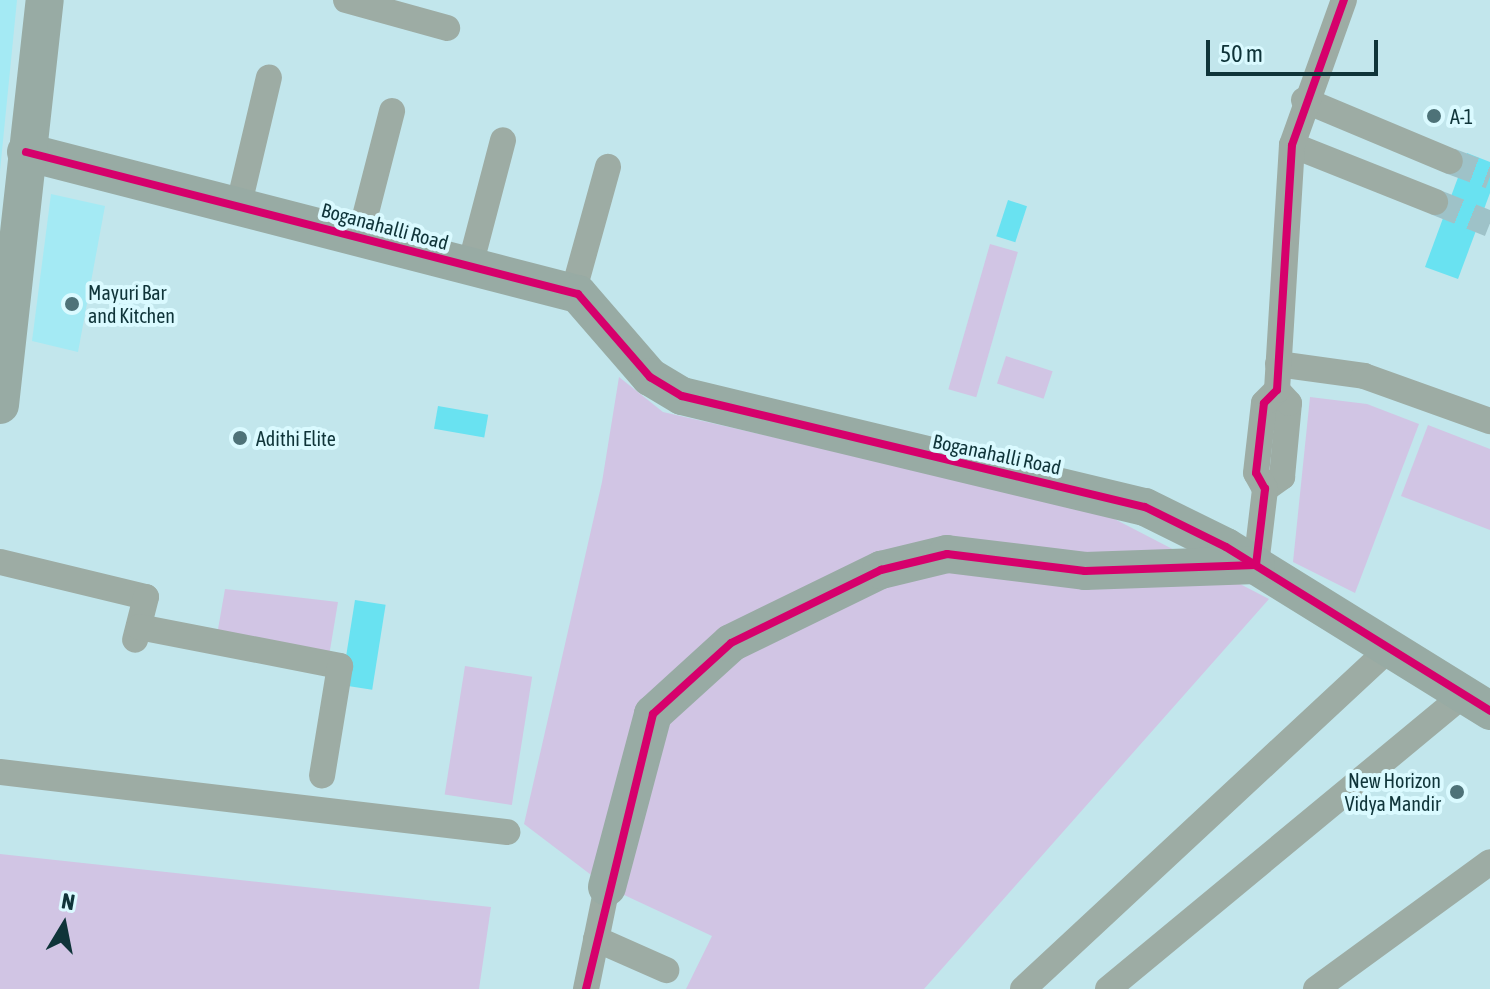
<!DOCTYPE html>
<html>
<head>
<meta charset="utf-8">
<style>
	body { margin:0 }
	#map { position:relative; width:1490px; height:989px; overflow:hidden; background:#c2e6ec; font-family:"Asap Condensed",sans-serif }
	div>[style] { position:absolute }
	.built>* { inset:0; background:#a4eaf4 }
	.green>* { inset:0; background:#d1c5e4; transform-origin:0 0 }
	.water>* { inset:0; background:#69e2f1; transform-origin:0 0 }
	.street-tunnel>* { height:26px; margin-top:-13px; transform-origin:0; background:repeating-linear-gradient(90deg,#9ec2c8 0 26px,transparent 0 39px) }
	.street>* { height:26px; margin:-13px; padding:0 13px; transform-origin:13px; border-radius:13px; background:#9daca4 }
	.secondary>* { height:38px; margin:-19px; padding:0 19px; transform-origin:19px; border-radius:19px; background:#98aba4 }
	.cycleway>* { height:8px; margin:-4px; padding:0 4px; transform-origin:4px; border-radius:4px; background:#d6006c }
	.dots>* { width:22px; height:22px; translate:-50% -50%; box-sizing:border-box; border:4px solid #dafaff; border-radius:50% }
	span { translate:-50% -50%; white-space:nowrap; text-align:center; line-height:1.15; -webkit-text-stroke:8px #dafaff; paint-order:stroke }
	.poi-label { font-size:20px; color:#0f3439 }
	.left { translate:0 -50%; text-align:left }
	.right { translate:-100% -50%; text-align:right }
	.street-label { font-size:20px; color:#0f3439 }
	.north { position:absolute; left:24px; top:885px; width:80px; height:80px; -webkit-text-stroke:6px #dafaff; paint-order:stroke; rotate:10deg; font-size:22px; font-weight:700; line-height:32px; text-align:center; color:#0f3439 }
	.north::after { content:''; display:block; margin:auto; width:28px; height:36px; background:#0f3439; clip-path:polygon(50% 0,100% 100%,50% 72%,0 100%) }
	.scale { position:absolute; left:1206px; top:40px; width:172px; height:36px; box-sizing:border-box; border:4px solid #0f3439; border-top:0; padding-left:10px; font-size:24px; line-height:28px; white-space:nowrap; color:#0f3439; -webkit-text-stroke:6px #dafaff; paint-order:stroke }
</style>
</head>
<body>
<div id="map">
	<div class="built">
		<div style="clip-path:polygon(0 0,17px 0,0 171px)"></div>
		<div style="clip-path:polygon(51px 194px,105px 206px,78px 352px,32px 341px)"></div>
	</div>
	<div class="green">
		<div style="left:990px;top:244px;width:29px;height:151px;rotate:16deg"></div>
		<div style="left:1006px;top:356px;width:49px;height:29px;rotate:18deg"></div>
		<div style="clip-path:polygon(619px 377px,663px 412px,1101px 512px,1269px 599px,924px 989px,686px 989px,712px 936px,607px 887px,524px 824px,602px 482px)"></div>
		<div style="clip-path:polygon(1310px 397px,1367px 404px,1419px 424px,1355px 593px,1293px 562px)"></div>
		<div style="clip-path:polygon(1428px 425px,1490px 449px,1490px 530px,1401px 496px)"></div>
		<div style="clip-path:polygon(225px 589px,338px 602px,328px 662px,217px 635px)"></div>
		<div style="left:465px;top:666px;width:68px;height:130px;rotate:9deg"></div>
		<div style="clip-path:polygon(0 854px,491px 907px,479px 989px,0 989px)"></div>
	</div>
	<div class="water">
		<div style="clip-path:polygon(1467px 153px,1490px 162px,1490px 193px,1458px 279px,1425px 267px)"></div>
		<div style="left:1008px;top:200px;width:20px;height:38px;rotate:18deg"></div>
		<div style="left:438px;top:406px;width:51px;height:23px;rotate:10deg"></div>
		<div style="left:355px;top:600px;width:31px;height:86px;rotate:9deg"></div>
	</div>
	<div class="street-tunnel">
		<div style="left:1450px;top:161px;width:43px;rotate:20.6deg"></div>
		<div style="left:1435px;top:202px;width:59px;rotate:21.8deg"></div>
	</div>
	<div class="street">
		<div style="left:346px;top:0;width:105px;rotate:15.5deg"></div>
		<div style="left:1304px;top:100px;width:158px;rotate:22.7deg"></div>
		<div style="left:1292px;top:145px;width:154px;rotate:21.7deg"></div>
		<div style="left:239px;top:204px;width:130px;rotate:-76.7deg"></div>
		<div style="left:360px;top:236px;width:129px;rotate:-75.6deg"></div>
		<div style="left:470px;top:266px;width:130px;rotate:-75.3deg"></div>
		<div style="left:573px;top:293px;width:131px;rotate:-74.5deg"></div>
		<div style="left:1278px;top:364px;width:87px;rotate:7.9deg"></div>
		<div style="left:1364px;top:376px;width:134px;rotate:19.7deg"></div>
		<div style="left:1265px;top:489px;width:21px;rotate:-35deg"></div>
		<div style="left:1282px;top:477px;width:74px;rotate:-84.6deg"></div>
		<div style="left:1289px;top:403px;width:18px;rotate:-133deg"></div>
		<div style="left:0;top:562px;width:150px;rotate:13.5deg"></div>
		<div style="left:146px;top:597px;width:44px;rotate:104.3deg"></div>
		<div style="left:1256px;top:565px;width:77px;rotate:-83.2deg"></div>
		<div style="left:1265px;top:489px;width:18px;rotate:-119deg"></div>
		<div style="left:1256px;top:473px;width:70px;rotate:-83.5deg"></div>
		<div style="left:1264px;top:403px;width:18px;rotate:-45deg"></div>
		<div style="left:1277px;top:390px;width:245px;rotate:-86.5deg"></div>
		<div style="left:1292px;top:145px;width:154px;rotate:-70.3deg"></div>
		<div style="left:139px;top:627px;width:205px;rotate:11deg"></div>
		<div style="left:340px;top:666px;width:111px;rotate:99.3deg"></div>
		<div style="left:0;top:772px;width:511px;rotate:6.75deg"></div>
		<div style="left:596px;top:939px;width:77px;rotate:23.9deg"></div>
		<div style="left:586px;top:989px;width:104px;rotate:-78.4deg"></div>
		<div style="left:1023px;top:989px;width:502px;rotate:-42.9deg"></div>
		<div style="left:1108px;top:989px;width:465px;rotate:-39.6deg"></div>
		<div style="left:1316px;top:989px;width:215px;rotate:-36.1deg"></div>
	</div>
	<div class="secondary">
		<div style="left:26px;top:152px;width:570px;rotate:14.43deg"></div>
		<div style="left:578px;top:294px;width:110px;rotate:49.1deg"></div>
		<div style="left:650px;top:377px;width:37px;rotate:31deg"></div>
		<div style="left:682px;top:396px;width:476px;rotate:13.5deg"></div>
		<div style="left:1145px;top:507px;width:90px;rotate:26.3deg"></div>
		<div style="left:1226px;top:547px;width:311px;rotate:31.8deg"></div>
		<div style="left:0;top:405px;width:407px;rotate:-83.7deg"></div>
		<div style="left:607px;top:887px;width:179px;rotate:-75.1deg"></div>
		<div style="left:653px;top:714px;width:105px;rotate:-42.3deg"></div>
		<div style="left:731px;top:643px;width:167px;rotate:-26deg"></div>
		<div style="left:881px;top:570px;width:68px;rotate:-13.6deg"></div>
		<div style="left:947px;top:554px;width:139px;rotate:7deg"></div>
		<div style="left:1085px;top:571px;width:171px;rotate:-2deg"></div>
	</div>
	<div class="cycleway">
		<div style="left:26px;top:152px;width:570px;rotate:14.43deg"></div>
		<div style="left:578px;top:294px;width:110px;rotate:49.1deg"></div>
		<div style="left:650px;top:377px;width:37px;rotate:31deg"></div>
		<div style="left:682px;top:396px;width:476px;rotate:13.5deg"></div>
		<div style="left:1145px;top:507px;width:90px;rotate:26.3deg"></div>
		<div style="left:1226px;top:547px;width:311px;rotate:31.8deg"></div>
		<div style="left:586px;top:989px;width:283px;rotate:-76.3deg"></div>
		<div style="left:653px;top:714px;width:105px;rotate:-42.3deg"></div>
		<div style="left:731px;top:643px;width:167px;rotate:-26deg"></div>
		<div style="left:881px;top:570px;width:68px;rotate:-13.6deg"></div>
		<div style="left:947px;top:554px;width:139px;rotate:7deg"></div>
		<div style="left:1085px;top:571px;width:171px;rotate:-2deg"></div>
		<div style="left:1256px;top:565px;width:77px;rotate:-83.2deg"></div>
		<div style="left:1265px;top:489px;width:18px;rotate:-119deg"></div>
		<div style="left:1256px;top:473px;width:70px;rotate:-83.5deg"></div>
		<div style="left:1264px;top:403px;width:18px;rotate:-45deg"></div>
		<div style="left:1277px;top:390px;width:245px;rotate:-86.5deg"></div>
		<div style="left:1292px;top:145px;width:154px;rotate:-70.3deg"></div>
	</div>
	<div class="dots">
		<div style="left:1434px;top:116px;background:#4e7278"></div>
		<div style="left:72px;top:304px;background:#4e7278"></div>
		<div style="left:240px;top:438px;background:#4e7278"></div>
		<div style="left:1457px;top:792px;background:#4e7278"></div>
	</div>
	<div class="poi-label">
		<span class="left" style="left:1450px;top:116px">A-1</span>
		<span class="left" style="left:88px;top:304px">Mayuri Bar<br>and Kitchen</span>
		<span class="left" style="left:256px;top:438px">Adithi Elite</span>
		<span class="right" style="left:1441px;top:792px">New Horizon<br>Vidya Mandir</span>
	</div>
	<div class="street-label">
		<span style="left:385px;top:226px;rotate:15deg">Boganahalli Road</span>
		<span style="left:997px;top:454px;rotate:12deg">Boganahalli Road</span>
	</div>
	<div class="north">N</div>
	<div class="scale">50 m</div>
</div>
</body>
</html>
